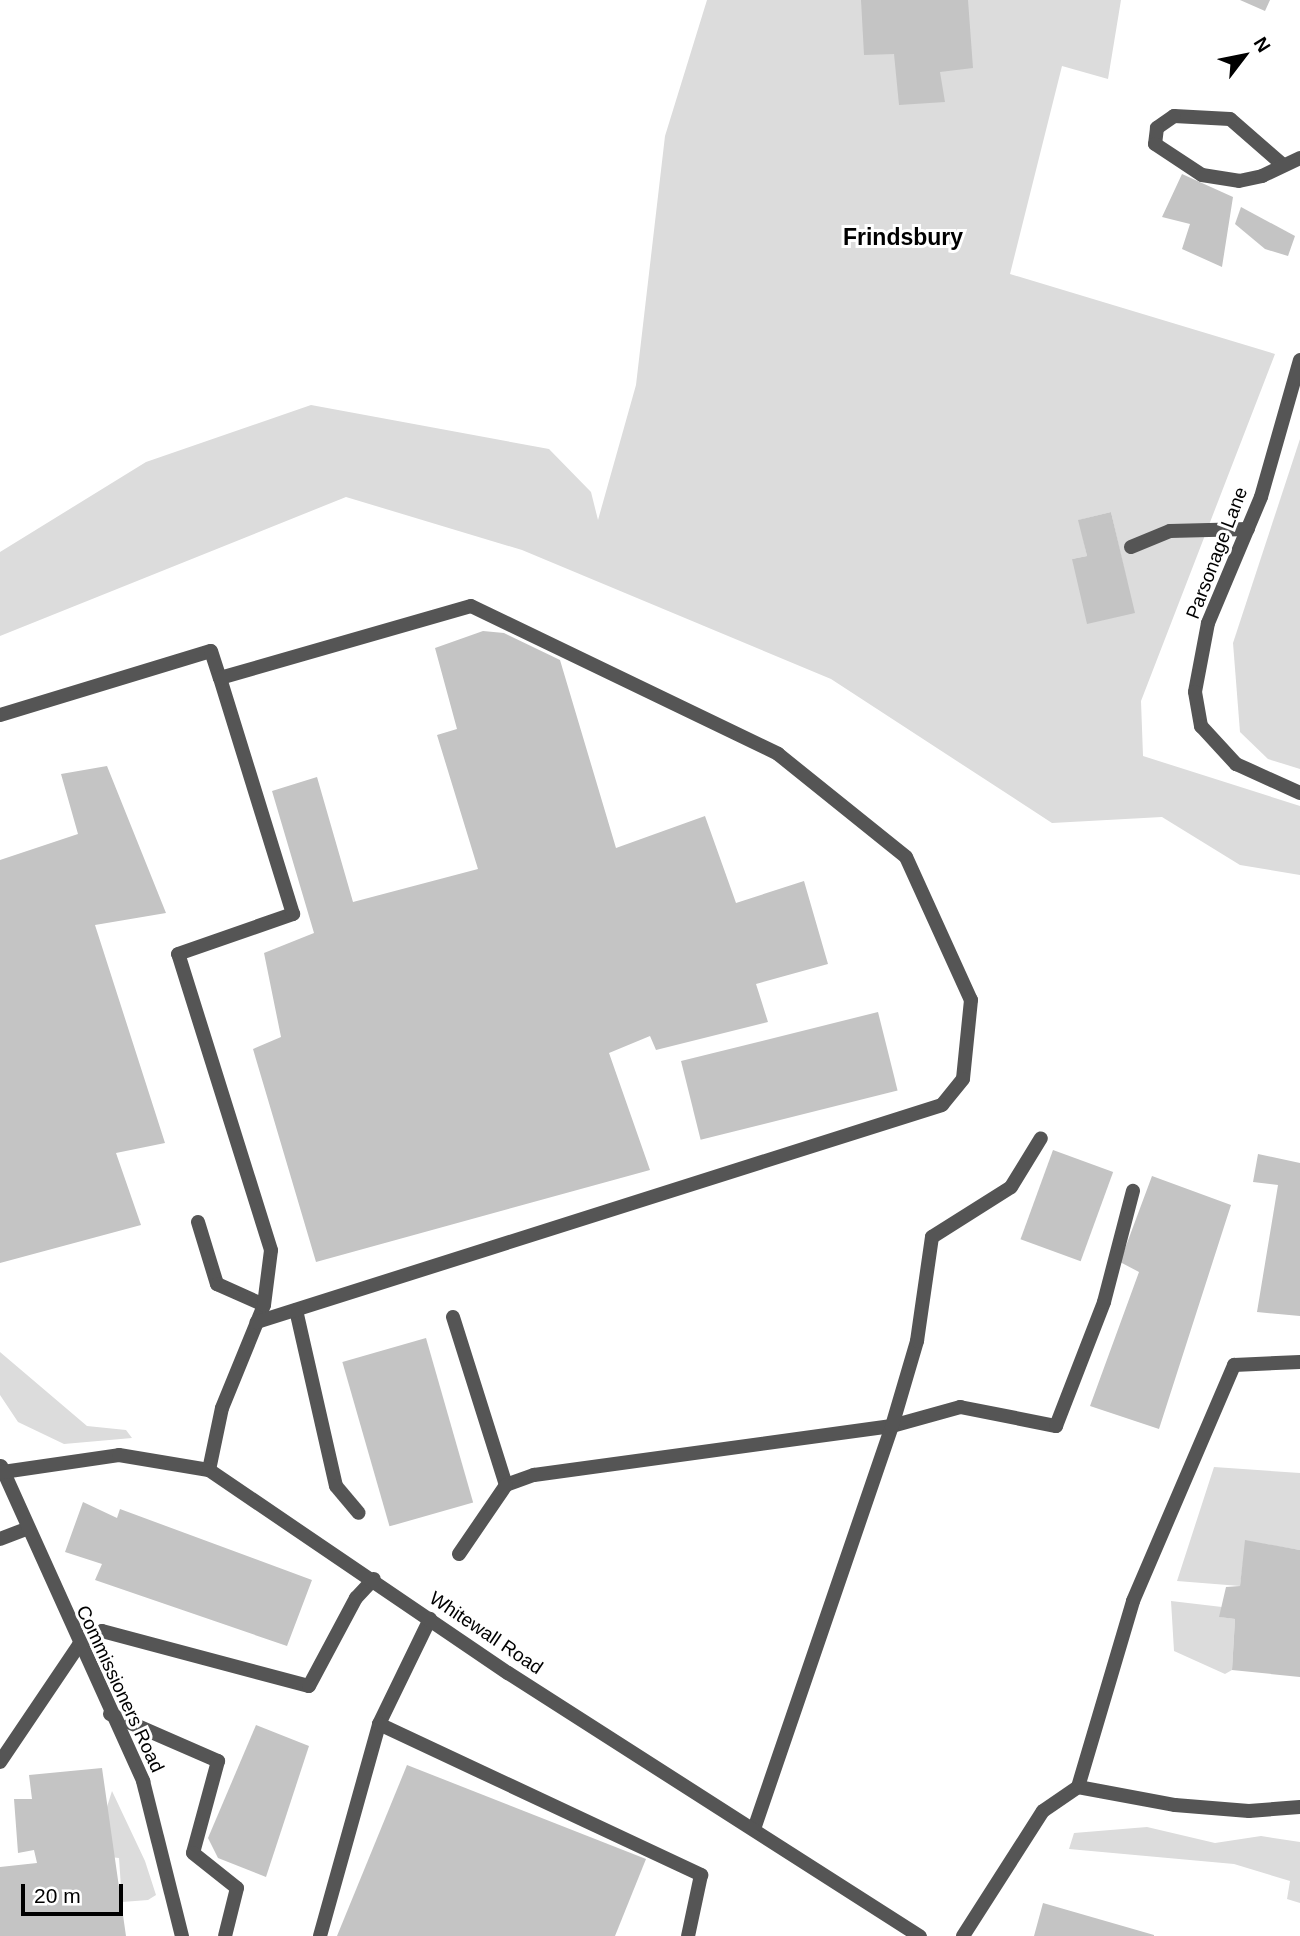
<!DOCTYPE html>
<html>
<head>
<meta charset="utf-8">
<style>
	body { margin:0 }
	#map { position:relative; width:1300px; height:1936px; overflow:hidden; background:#fff; font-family:Arial,sans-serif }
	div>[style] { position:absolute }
	.green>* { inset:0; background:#dcdcdc }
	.building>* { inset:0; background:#c4c4c4; transform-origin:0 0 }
	.service>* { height:14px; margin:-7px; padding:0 7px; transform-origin:7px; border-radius:7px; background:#555 }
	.minor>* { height:14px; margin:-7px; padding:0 7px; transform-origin:7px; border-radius:7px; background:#555 }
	span { translate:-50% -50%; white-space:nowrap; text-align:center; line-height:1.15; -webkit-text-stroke:6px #fff; paint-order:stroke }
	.street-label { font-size:19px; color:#000 }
	.quarter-label { font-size:23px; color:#000; font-weight:700 }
	.north { position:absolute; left:1209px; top:21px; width:70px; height:70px; -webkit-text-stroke:5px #fff; paint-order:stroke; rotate:58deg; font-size:19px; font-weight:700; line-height:28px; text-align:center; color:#000 }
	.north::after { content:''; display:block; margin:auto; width:24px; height:32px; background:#000; clip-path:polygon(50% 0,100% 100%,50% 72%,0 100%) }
	.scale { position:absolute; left:21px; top:1884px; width:102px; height:32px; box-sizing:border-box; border:4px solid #000; border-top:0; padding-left:9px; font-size:21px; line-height:24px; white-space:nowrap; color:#000; -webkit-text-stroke:5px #fff; paint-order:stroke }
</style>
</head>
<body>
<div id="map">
	<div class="green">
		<div style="clip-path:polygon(evenodd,707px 0,1121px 0,1108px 79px,1062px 66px,1010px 274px,1275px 354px,1141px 701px,1143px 756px,1300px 806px,1300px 875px,1240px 865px,1162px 817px,1052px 823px,831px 679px,522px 550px,346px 497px,0 636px,0 552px,146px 462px,311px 405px,549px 449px,591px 492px,598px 520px,636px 385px,665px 136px,707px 0,1111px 512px,1134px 613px,1072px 559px,1087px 556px,1079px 520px,1111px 512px)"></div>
		<div style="clip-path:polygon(1300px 439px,1300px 769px,1268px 759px,1240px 732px,1233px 643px)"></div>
		<div style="clip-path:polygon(0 1352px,87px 1426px,126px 1430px,132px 1438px,64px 1444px,18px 1422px,0 1395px)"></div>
		<div style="clip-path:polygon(1214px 1467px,1300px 1473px,1300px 1550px,1246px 1541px,1240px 1586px,1177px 1581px)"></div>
		<div style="clip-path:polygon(1171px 1601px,1222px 1607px,1220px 1617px,1235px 1619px,1232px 1670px,1225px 1674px,1174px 1651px)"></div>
		<div style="clip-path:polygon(112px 1791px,145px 1861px,156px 1895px,148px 1900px,122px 1902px,119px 1858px,110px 1857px,106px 1810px)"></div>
		<div style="clip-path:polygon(1147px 1827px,1215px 1843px,1261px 1836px,1300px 1842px,1300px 1903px,1287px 1899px,1290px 1881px,1234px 1864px,1069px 1849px,1074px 1833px)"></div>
	</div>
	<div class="building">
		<div style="clip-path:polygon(861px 0,968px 0,973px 68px,940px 72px,945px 102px,899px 105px,894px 54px,864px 55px)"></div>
		<div style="clip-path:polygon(1240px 0,1270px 0,1265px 11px)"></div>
		<div style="clip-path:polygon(1182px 174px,1233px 197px,1222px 267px,1182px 249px,1190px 224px,1162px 217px)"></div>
		<div style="clip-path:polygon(1241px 207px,1295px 236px,1288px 256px,1265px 249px,1235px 224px)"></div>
		<div style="clip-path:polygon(1111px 512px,1135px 613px,1087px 624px,1072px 559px,1087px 556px,1078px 520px)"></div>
		<div style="clip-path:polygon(483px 631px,504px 633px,560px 660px,616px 848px,705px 816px,736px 903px,804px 881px,828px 964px,756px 984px,768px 1022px,656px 1050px,650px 1036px,609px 1053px,650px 1170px,316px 1262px,253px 1049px,281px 1037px,264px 953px,314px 933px,272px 791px,317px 777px,353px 902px,478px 869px,437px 735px,457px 729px,435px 648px)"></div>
		<div style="clip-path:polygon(107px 766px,166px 913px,95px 925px,165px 1143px,116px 1153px,141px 1225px,0 1263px,0 860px,78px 834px,61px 774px)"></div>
		<div style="left:878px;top:1012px;width:81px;height:203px;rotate:76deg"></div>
		<div style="left:1053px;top:1150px;width:64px;height:95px;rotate:20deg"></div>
		<div style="clip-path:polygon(1258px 1154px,1300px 1163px,1300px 1316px,1257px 1312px,1278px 1185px,1253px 1182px)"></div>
		<div style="clip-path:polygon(1152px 1176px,1231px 1205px,1159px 1429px,1090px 1406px,1139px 1272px,1120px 1262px)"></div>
		<div style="left:426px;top:1338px;width:171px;height:87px;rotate:74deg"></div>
		<div style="clip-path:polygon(83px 1502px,117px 1518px,120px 1509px,312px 1580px,287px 1646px,95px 1580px,102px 1564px,65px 1552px)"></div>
		<div style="clip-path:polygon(1245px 1540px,1300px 1550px,1300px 1677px,1232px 1670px,1235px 1619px,1219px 1617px,1226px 1587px,1240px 1586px)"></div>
		<div style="clip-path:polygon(256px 1725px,309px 1746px,266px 1877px,218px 1858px,208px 1838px)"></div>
		<div style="clip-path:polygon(407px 1765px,646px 1859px,615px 1936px,337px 1936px)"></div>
		<div style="clip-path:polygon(102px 1768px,126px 1936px,0 1936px,0 1867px,37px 1863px,34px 1850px,18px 1853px,14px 1799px,32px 1799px,29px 1775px)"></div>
		<div style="clip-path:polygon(1043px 1903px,1154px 1935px,1154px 1936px,1034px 1936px)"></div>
	</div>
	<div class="service">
		<div style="left:1283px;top:165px;width:70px;rotate:-139deg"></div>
		<div style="left:1230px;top:119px;width:56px;rotate:-176.9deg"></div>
		<div style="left:1174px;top:116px;width:21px;rotate:145deg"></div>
		<div style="left:1157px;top:128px;width:16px;rotate:97deg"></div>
		<div style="left:1155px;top:144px;width:56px;rotate:33.4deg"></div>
		<div style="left:1202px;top:175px;width:37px;rotate:9deg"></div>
		<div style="left:1239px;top:181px;width:24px;rotate:-12deg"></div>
		<div style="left:1262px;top:176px;width:42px;rotate:-25.3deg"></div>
		<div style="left:1131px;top:547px;width:42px;rotate:-22.3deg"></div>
		<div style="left:1170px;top:531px;width:78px;rotate:-1.5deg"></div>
		<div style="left:0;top:715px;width:220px;rotate:-16.9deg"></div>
		<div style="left:211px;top:651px;width:28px;rotate:72deg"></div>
		<div style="left:198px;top:1222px;width:65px;rotate:73deg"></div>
		<div style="left:217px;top:1284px;width:51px;rotate:24.1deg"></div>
		<div style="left:296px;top:1310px;width:180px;rotate:77.2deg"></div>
		<div style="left:336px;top:1486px;width:35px;rotate:50deg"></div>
		<div style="left:453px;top:1317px;width:176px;rotate:72.5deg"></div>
		<div style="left:506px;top:1485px;width:30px;rotate:-20deg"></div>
		<div style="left:534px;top:1475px;width:361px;rotate:-7.8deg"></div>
		<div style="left:892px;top:1426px;width:71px;rotate:-15.6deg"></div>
		<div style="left:960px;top:1407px;width:98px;rotate:11.2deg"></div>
		<div style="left:1056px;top:1426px;width:133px;rotate:-68.8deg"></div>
		<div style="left:1104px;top:1302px;width:115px;rotate:-75.4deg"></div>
		<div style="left:209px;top:1470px;width:63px;rotate:-78.2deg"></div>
		<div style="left:222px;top:1408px;width:111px;rotate:-67.8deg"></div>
		<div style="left:264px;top:1305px;width:55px;rotate:-82.7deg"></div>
		<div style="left:271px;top:1250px;width:310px;rotate:-107.4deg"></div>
		<div style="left:178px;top:954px;width:122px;rotate:-19.2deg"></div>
		<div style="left:293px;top:914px;width:247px;rotate:-107.2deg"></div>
		<div style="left:220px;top:678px;width:261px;rotate:-16deg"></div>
		<div style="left:471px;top:606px;width:341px;rotate:25.7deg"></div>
		<div style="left:778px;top:754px;width:164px;rotate:38.8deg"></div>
		<div style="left:906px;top:857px;width:157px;rotate:65.6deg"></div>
		<div style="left:971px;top:1000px;width:79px;rotate:95.8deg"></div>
		<div style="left:963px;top:1079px;width:33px;rotate:129deg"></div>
		<div style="left:942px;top:1105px;width:719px;rotate:162.42deg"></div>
		<div style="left:0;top:1539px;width:28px;rotate:-21deg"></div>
		<div style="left:459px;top:1554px;width:83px;rotate:-55.7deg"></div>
		<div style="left:110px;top:1714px;width:118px;rotate:23.5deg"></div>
		<div style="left:218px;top:1761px;width:95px;rotate:105.2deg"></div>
		<div style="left:193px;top:1853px;width:56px;rotate:38.5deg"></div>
		<div style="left:237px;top:1888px;width:49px;rotate:104deg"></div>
		<div style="left:379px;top:1724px;width:117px;rotate:-64.1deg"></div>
		<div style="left:0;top:1762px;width:141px;rotate:-56deg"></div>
		<div style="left:79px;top:1645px;width:27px;rotate:-31deg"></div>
		<div style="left:102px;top:1631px;width:214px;rotate:14.9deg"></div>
		<div style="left:309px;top:1686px;width:100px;rotate:-61.9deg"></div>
		<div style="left:356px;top:1598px;width:26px;rotate:-47deg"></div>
		<div style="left:1078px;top:1787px;width:194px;rotate:-73.5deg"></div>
		<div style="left:1133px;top:1601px;width:257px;rotate:-66.8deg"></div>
		<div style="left:1234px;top:1365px;width:66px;rotate:-2.6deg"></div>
		<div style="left:754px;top:1829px;width:426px;rotate:-71.1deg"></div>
		<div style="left:892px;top:1426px;width:89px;rotate:-73.6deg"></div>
		<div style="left:917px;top:1341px;width:105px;rotate:-81.8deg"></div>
		<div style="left:932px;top:1237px;width:93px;rotate:-32.3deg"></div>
		<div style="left:1011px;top:1187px;width:57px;rotate:-58.5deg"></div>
		<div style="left:320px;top:1936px;width:220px;rotate:-74.4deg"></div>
		<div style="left:379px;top:1724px;width:356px;rotate:25.1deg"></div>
		<div style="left:701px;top:1875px;width:62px;rotate:102deg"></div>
		<div style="left:963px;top:1936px;width:148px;rotate:-57.4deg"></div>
		<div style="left:1043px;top:1811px;width:42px;rotate:-34.4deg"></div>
		<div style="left:1078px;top:1787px;width:99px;rotate:10.5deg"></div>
		<div style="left:1175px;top:1805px;width:74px;rotate:4.6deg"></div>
		<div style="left:1249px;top:1811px;width:51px;rotate:-4.5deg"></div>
	</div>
	<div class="minor">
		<div style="left:1300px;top:360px;width:142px;rotate:105.9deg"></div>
		<div style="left:1261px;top:497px;width:137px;rotate:112.8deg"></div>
		<div style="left:1208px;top:623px;width:70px;rotate:100.7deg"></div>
		<div style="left:1195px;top:692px;width:35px;rotate:80deg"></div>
		<div style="left:1201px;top:726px;width:52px;rotate:47.4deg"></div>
		<div style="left:1236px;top:764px;width:70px;rotate:24.4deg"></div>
		<div style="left:1px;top:1466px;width:346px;rotate:65.7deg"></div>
		<div style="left:143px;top:1781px;width:160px;rotate:75.9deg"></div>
		<div style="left:3px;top:1472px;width:117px;rotate:-8.3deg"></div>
		<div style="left:119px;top:1455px;width:91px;rotate:9.5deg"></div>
		<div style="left:209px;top:1470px;width:361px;rotate:34.2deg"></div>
		<div style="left:508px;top:1673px;width:489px;rotate:32.6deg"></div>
	</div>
	<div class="street-label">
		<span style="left:1217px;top:553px;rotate:-69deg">Parsonage Lane</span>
		<span style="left:486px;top:1633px;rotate:34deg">Whitewall Road</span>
		<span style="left:120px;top:1689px;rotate:65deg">Commissioners Road</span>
	</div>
	<div class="quarter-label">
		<span style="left:903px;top:237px">Frindsbury</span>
	</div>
	<div class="north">N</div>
	<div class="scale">20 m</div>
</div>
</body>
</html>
